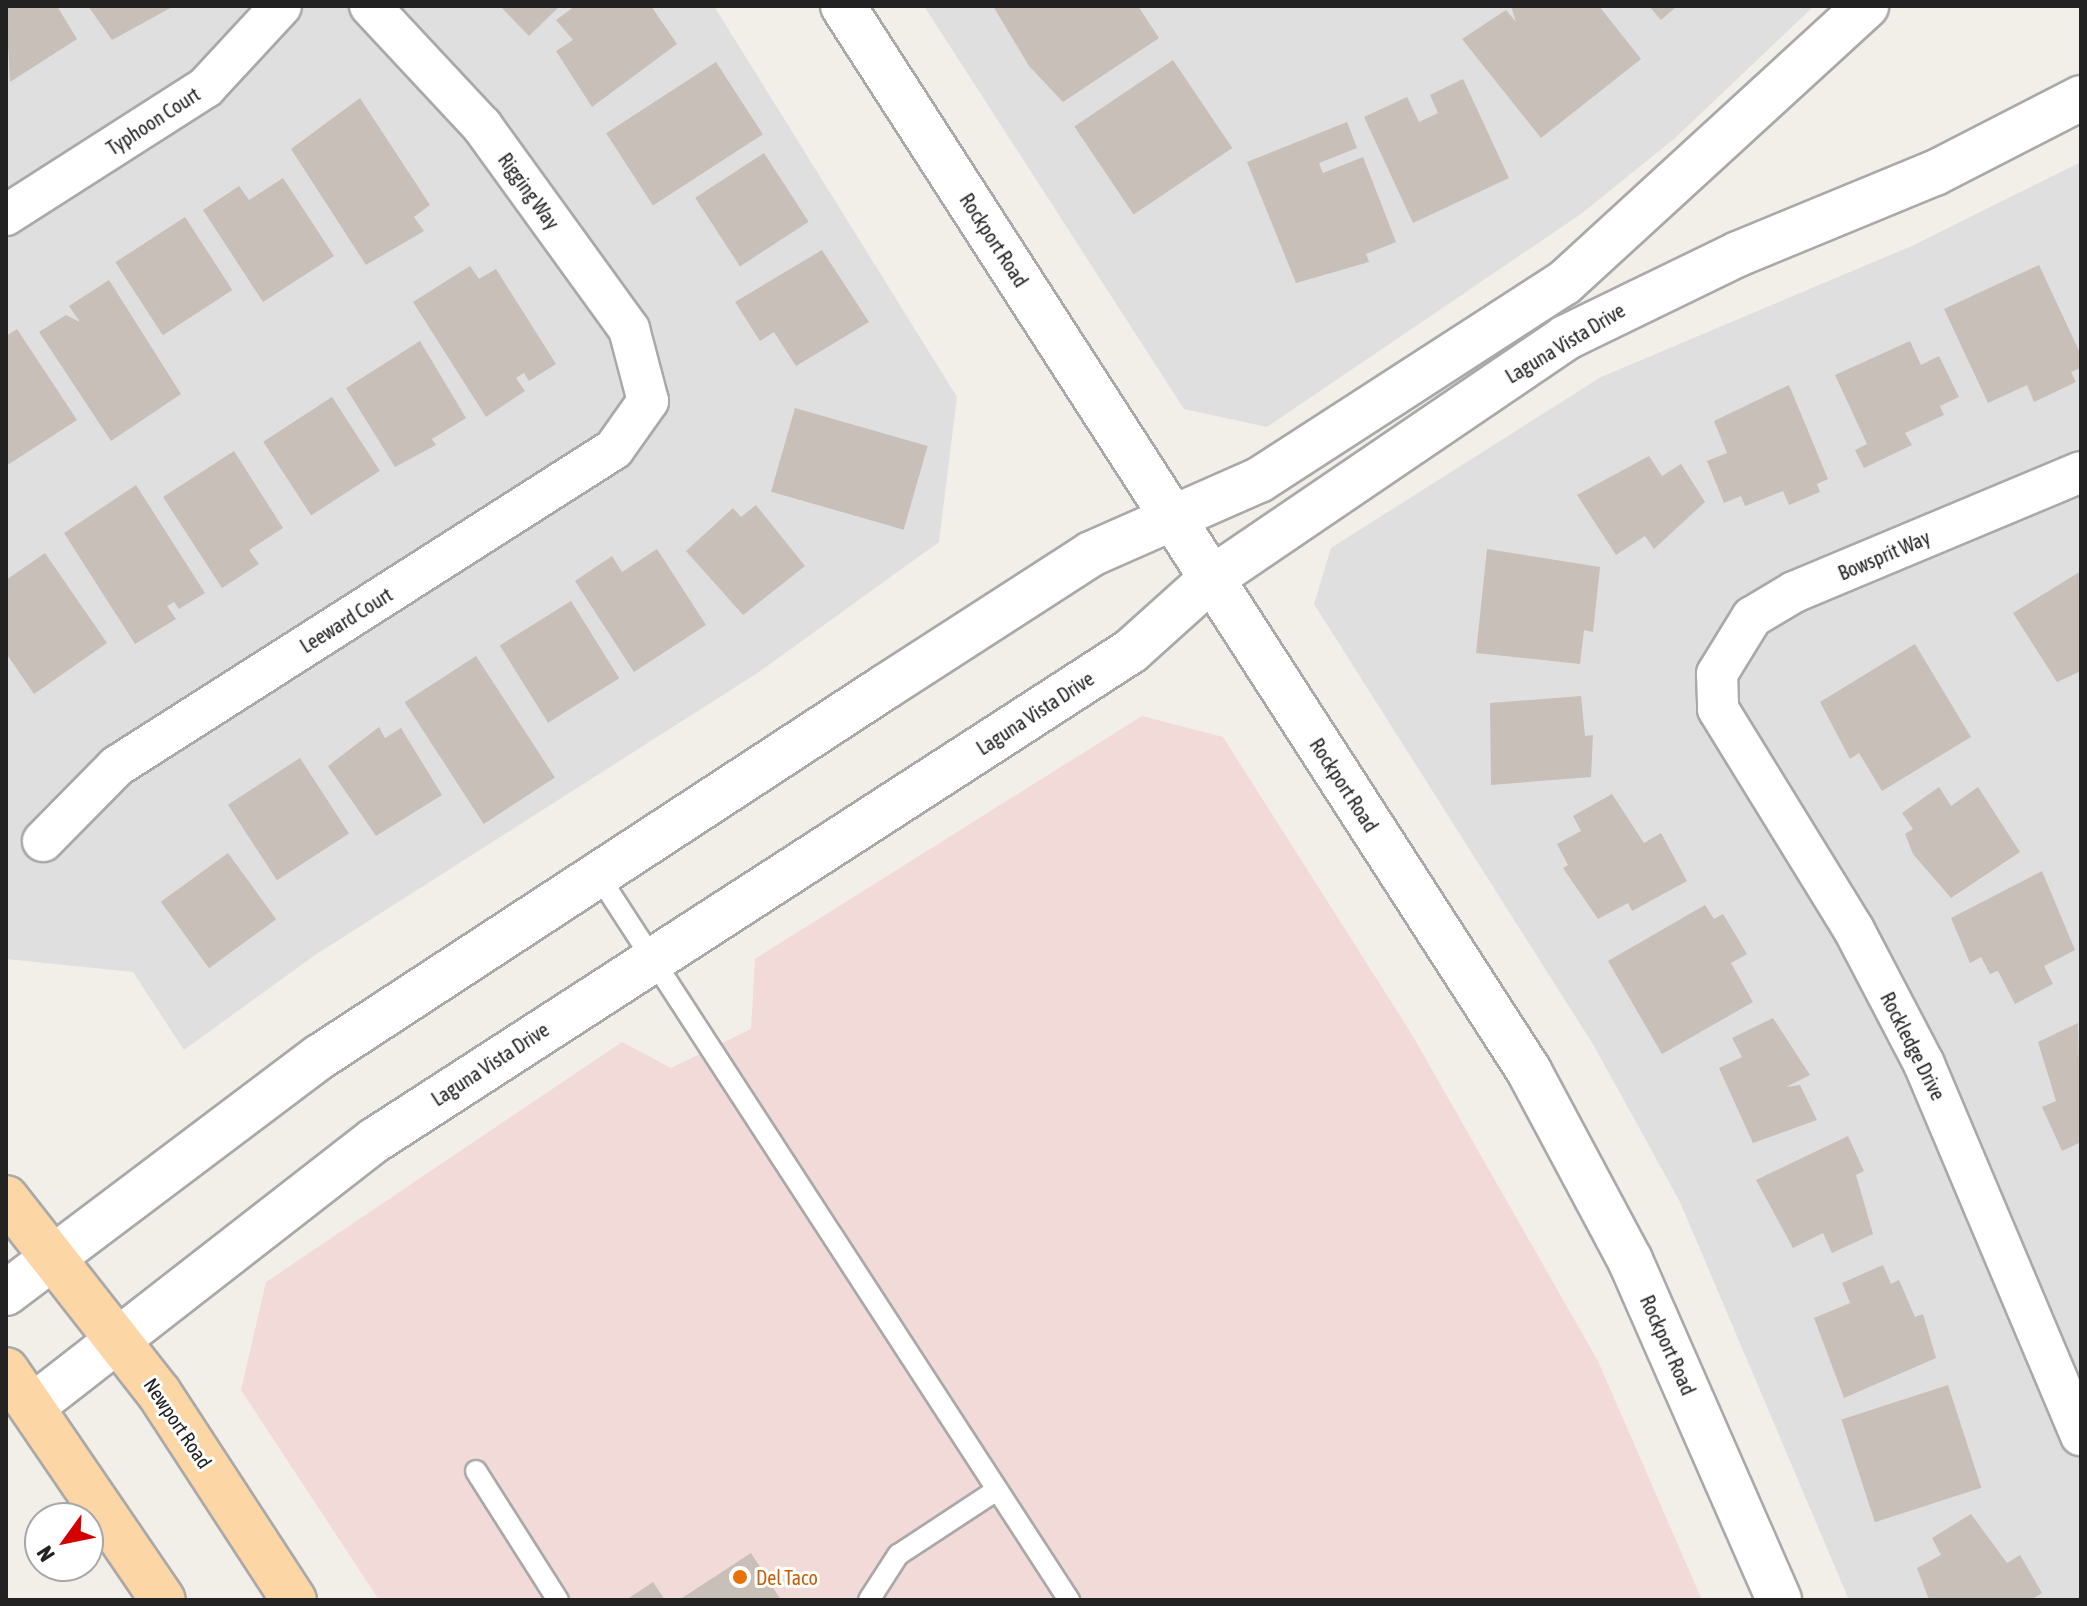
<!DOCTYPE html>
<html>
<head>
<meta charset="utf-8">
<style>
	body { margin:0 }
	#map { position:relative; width:2087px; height:1606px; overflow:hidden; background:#f2efe9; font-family:"Asap Condensed",sans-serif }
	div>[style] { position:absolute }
	.residential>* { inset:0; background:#e0dfdf }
	.commercial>* { inset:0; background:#f2dad9 }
	.building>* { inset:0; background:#c7bfb8; transform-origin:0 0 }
	.roads { filter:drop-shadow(2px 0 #a9a9a9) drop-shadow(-2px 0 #a9a9a9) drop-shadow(0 2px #a9a9a9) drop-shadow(0 -2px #a9a9a9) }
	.service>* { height:20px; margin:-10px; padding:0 10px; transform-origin:10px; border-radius:10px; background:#fff }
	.minor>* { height:40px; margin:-20px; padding:0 20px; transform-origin:20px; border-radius:20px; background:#fff }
	.tertiary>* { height:44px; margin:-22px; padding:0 22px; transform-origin:22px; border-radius:22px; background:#fff }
	.primary>* { height:44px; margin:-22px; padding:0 22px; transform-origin:22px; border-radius:22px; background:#fcd6a4 }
	.dots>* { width:22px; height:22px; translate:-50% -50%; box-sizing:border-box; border:4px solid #fff; border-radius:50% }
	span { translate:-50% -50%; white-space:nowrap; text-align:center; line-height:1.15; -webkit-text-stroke:6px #fff; paint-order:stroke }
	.street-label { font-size:20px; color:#222 }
	.food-label { font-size:20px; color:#c56008 }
	.left { translate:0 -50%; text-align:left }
	.frame { position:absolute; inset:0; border:8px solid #222; pointer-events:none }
	.north { position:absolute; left:24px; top:1502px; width:80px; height:80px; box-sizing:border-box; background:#fff; border:2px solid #a7a7a7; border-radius:50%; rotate:237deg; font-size:22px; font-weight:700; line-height:32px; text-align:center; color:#222 }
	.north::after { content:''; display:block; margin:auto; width:28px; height:36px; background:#d40000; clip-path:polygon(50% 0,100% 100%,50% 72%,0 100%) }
</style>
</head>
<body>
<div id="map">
	<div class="residential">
		<div style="clip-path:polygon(6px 6px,714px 6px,957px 397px,939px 542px,756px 674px,315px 955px,184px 1050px,133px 972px,6px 959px)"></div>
		<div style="clip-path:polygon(924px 6px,1814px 6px,1674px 139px,1581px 214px,1267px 427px,1184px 409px)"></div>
		<div style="clip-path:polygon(2081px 162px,2081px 1600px,1849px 1600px,1680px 1202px,1594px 1046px,1314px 604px,1331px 548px,1601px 377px,1914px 245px)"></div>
	</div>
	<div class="commercial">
		<div style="clip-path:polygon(1142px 716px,1223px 737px,1411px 1033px,1598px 1361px,1702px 1600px,379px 1600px,241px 1390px,266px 1282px,622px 1042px,671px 1068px,751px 1029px,755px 959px)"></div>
	</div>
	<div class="building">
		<div style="clip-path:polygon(6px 6px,57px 6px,77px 39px,10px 82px)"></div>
		<div style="clip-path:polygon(88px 6px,174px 6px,112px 40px)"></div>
		<div style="clip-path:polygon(500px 6px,560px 6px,529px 36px)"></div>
		<div style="clip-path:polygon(575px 6px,651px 6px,677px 44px,592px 107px,556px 51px,573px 40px,556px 20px)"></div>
		<div style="clip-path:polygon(993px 6px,1138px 6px,1159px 38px,1063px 102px,1029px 66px)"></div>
		<div style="clip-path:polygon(1511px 6px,1599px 6px,1641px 59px,1541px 138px,1462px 39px,1506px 10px,1516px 22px)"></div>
		<div style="clip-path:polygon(1649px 6px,1677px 6px,1661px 20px)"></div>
		<div style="left:1173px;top:60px;width:106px;height:119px;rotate:56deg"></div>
		<div style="left:716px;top:62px;width:86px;height:131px;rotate:57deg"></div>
		<div style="clip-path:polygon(1463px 79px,1509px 178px,1413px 223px,1364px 117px,1407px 97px,1419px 122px,1438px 113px,1430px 95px)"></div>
		<div style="clip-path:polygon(360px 98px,430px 205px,414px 217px,424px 231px,366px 265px,291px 149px)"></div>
		<div style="clip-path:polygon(1347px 122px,1357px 148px,1319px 163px,1323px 173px,1363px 157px,1396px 242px,1366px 254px,1369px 262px,1296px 283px,1247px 162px)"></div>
		<div style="left:764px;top:153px;width:82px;height:82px;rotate:57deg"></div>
		<div style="clip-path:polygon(283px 178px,334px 256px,263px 302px,203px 210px,239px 186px,249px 200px)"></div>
		<div style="left:185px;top:217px;width:87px;height:83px;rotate:57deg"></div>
		<div style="clip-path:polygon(822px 250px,869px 322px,796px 366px,774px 332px,760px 341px,735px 302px)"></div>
		<div style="clip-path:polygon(2039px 265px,2081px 355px,2081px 368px,2071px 372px,2076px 382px,2034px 402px,2027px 385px,1988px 403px,1944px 309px)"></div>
		<div style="clip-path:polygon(470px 266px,479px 279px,496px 269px,556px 364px,529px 381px,524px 373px,516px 378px,525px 391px,486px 417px,413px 302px)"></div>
		<div style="clip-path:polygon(109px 280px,181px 394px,111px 441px,39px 332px,66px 315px,80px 322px,69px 306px)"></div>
		<div style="clip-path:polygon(17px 329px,77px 420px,6px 466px,6px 336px)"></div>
		<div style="clip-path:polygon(420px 341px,466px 418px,432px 439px,436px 445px,395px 467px,346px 388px)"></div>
		<div style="clip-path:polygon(1910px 341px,1921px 365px,1939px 356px,1959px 397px,1940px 406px,1944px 415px,1905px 433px,1912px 445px,1864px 468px,1855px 450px,1867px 444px,1835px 375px)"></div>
		<div style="clip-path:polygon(1789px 385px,1828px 479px,1817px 484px,1820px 492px,1789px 505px,1783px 491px,1745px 506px,1741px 496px,1724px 503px,1707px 461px,1727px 453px,1714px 421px)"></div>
		<div style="left:332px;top:397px;width:88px;height:82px;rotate:57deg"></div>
		<div style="left:795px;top:408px;width:138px;height:87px;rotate:16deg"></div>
		<div style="clip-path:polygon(234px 451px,283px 528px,249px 550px,259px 564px,222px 588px,163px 497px)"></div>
		<div style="clip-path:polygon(1649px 456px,1662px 476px,1681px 464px,1705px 502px,1654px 549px,1645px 536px,1616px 555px,1577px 495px)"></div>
		<div style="clip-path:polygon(136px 485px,205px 593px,179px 609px,174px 602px,167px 606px,176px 619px,135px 644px,64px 533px)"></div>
		<div style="clip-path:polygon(756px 505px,805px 566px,743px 615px,686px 551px,733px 508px,741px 517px)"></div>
		<div style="clip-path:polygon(657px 549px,706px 625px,634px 672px,575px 581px,612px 556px,622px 572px)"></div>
		<div style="clip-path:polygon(1487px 549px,1600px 567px,1593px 632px,1584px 630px,1580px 664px,1476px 653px)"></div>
		<div style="clip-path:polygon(45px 553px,107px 643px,34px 694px,6px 653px,6px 580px)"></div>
		<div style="clip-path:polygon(2081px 571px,2081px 671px,2057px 682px,2013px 613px)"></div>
		<div style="left:571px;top:601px;width:91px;height:84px;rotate:58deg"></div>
		<div style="clip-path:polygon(1915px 644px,1971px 737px,1882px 791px,1859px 753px,1850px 759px,1820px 702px)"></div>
		<div style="left:476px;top:656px;width:145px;height:85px;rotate:57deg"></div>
		<div style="clip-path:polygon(1581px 696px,1585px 736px,1593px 735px,1591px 777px,1491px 785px,1490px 703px)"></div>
		<div style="clip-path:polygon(379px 727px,385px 738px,401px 728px,442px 795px,376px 836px,328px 766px)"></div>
		<div style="left:300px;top:758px;width:90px;height:86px;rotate:57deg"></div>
		<div style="clip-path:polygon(1939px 787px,1951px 806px,1978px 787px,2020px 852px,1951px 898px,1913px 854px,1905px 834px,1913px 829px,1902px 813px)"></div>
		<div style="clip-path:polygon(1612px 794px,1644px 843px,1661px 833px,1687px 881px,1632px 911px,1628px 903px,1598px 919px,1563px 868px,1568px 865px,1557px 844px,1581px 831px,1573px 816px)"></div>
		<div style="left:228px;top:853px;width:82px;height:83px;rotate:54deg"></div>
		<div style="clip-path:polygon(2042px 871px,2075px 950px,2044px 966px,2053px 984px,2015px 1004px,1998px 971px,1990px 974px,1981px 957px,1970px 963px,1951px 918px)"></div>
		<div style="clip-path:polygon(1705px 905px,1714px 919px,1723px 914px,1747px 954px,1731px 963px,1753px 1002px,1662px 1054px,1608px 961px)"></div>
		<div style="clip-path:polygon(1773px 1018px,1810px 1075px,1786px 1087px,1800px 1085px,1817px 1120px,1753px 1143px,1719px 1068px,1742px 1057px,1732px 1038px)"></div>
		<div style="clip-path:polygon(2078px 1023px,2081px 1142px,2062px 1151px,2042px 1107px,2056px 1101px,2038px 1042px)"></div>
		<div style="clip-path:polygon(1848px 1136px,1864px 1171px,1856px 1175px,1873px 1234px,1832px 1253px,1823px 1233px,1793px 1248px,1756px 1180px)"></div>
		<div style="clip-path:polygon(1883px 1265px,1891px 1284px,1899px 1280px,1915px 1317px,1923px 1314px,1936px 1358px,1844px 1398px,1814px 1318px,1850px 1303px,1842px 1283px)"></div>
		<div style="left:1948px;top:1385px;width:108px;height:112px;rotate:72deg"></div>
		<div style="clip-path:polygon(1971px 1514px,2007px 1563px,2020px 1555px,2042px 1593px,2031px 1600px,1929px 1600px,1917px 1568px,1941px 1555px,1932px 1538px)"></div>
		<div style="clip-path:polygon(751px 1553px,781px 1600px,679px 1600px)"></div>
		<div style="clip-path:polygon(653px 1582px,665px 1600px,626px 1600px)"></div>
	</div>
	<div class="roads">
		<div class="service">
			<div style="left:598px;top:875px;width:865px;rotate:56.99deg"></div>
			<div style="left:476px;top:1471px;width:153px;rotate:57.6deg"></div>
			<div style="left:869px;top:1600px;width:54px;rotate:-57.2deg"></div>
			<div style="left:898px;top:1555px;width:118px;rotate:-33.3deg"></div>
		</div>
		<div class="minor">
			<div style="left:6px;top:215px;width:237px;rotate:-32.6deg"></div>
			<div style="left:206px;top:87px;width:110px;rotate:-47.2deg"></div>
			<div style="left:2081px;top:472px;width:311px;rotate:157.3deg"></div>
			<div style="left:1794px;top:592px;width:49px;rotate:149.2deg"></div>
			<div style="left:1752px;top:617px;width:67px;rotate:121.6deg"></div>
			<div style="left:1717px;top:674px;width:35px;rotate:88deg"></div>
			<div style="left:1718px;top:709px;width:259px;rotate:58.4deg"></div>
			<div style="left:1854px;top:930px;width:151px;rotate:62.4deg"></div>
			<div style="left:1924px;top:1064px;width:403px;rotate:67.1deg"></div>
			<div style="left:43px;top:841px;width:105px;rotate:-45.4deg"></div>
			<div style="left:117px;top:766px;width:589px;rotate:-32.53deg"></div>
			<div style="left:614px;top:449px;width:59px;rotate:-54.7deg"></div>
			<div style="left:648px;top:401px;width:74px;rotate:-104.8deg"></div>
			<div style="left:629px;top:329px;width:251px;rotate:-125.9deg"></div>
			<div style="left:482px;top:126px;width:164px;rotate:-133deg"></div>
		</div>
		<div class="tertiary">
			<div style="left:843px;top:6px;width:1267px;rotate:57.21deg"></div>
			<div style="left:1529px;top:1071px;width:214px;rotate:61.9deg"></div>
			<div style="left:1630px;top:1260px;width:371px;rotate:66.3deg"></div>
			<div style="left:6px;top:1293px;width:394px;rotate:-37deg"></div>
			<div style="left:321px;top:1056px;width:674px;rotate:-33.19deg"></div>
			<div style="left:885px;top:687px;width:245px;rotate:-32.8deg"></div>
			<div style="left:1091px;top:554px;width:184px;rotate:-23.8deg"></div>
			<div style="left:1259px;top:480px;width:363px;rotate:-32.9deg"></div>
			<div style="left:1564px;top:283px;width:410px;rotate:-42.5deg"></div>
			<div style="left:33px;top:1406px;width:433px;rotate:-37.9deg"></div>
			<div style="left:375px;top:1140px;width:900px;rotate:-32.9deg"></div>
			<div style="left:1131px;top:651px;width:108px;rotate:-42deg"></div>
			<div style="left:1211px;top:579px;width:428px;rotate:-34.2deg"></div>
			<div style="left:1565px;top:338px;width:192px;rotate:-25.9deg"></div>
			<div style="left:1738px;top:254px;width:213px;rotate:-22.4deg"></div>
			<div style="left:1935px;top:173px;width:164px;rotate:-27.2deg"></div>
		</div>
		<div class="primary">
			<div style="left:6px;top:1198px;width:248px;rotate:51.9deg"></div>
			<div style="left:159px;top:1393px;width:247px;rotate:56.9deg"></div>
			<div style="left:6px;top:1370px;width:278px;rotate:55.7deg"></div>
		</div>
	</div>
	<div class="dots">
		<div style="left:740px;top:1577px;background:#e8710a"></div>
	</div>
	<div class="street-label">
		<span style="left:153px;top:121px;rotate:-33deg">Typhoon Court</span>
		<span style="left:529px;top:191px;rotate:54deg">Rigging Way</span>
		<span style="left:994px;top:240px;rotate:57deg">Rockport Road</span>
		<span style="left:1565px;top:343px;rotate:-31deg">Laguna Vista Drive</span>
		<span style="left:1884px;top:555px;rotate:-23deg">Bowsprit Way</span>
		<span style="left:346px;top:620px;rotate:-32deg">Leeward Court</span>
		<span style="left:1035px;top:713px;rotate:-33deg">Laguna Vista Drive</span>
		<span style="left:1344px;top:785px;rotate:57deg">Rockport Road</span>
		<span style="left:1913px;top:1046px;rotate:63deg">Rockledge Drive</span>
		<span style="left:490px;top:1064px;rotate:-33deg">Laguna Vista Drive</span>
		<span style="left:1668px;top:1345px;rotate:66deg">Rockport Road</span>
		<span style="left:178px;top:1423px;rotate:56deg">Newport Road</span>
	</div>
	<div class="food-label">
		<span class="left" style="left:756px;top:1577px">Del Taco</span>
	</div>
	<div class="frame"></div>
	<div class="north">N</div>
</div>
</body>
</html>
